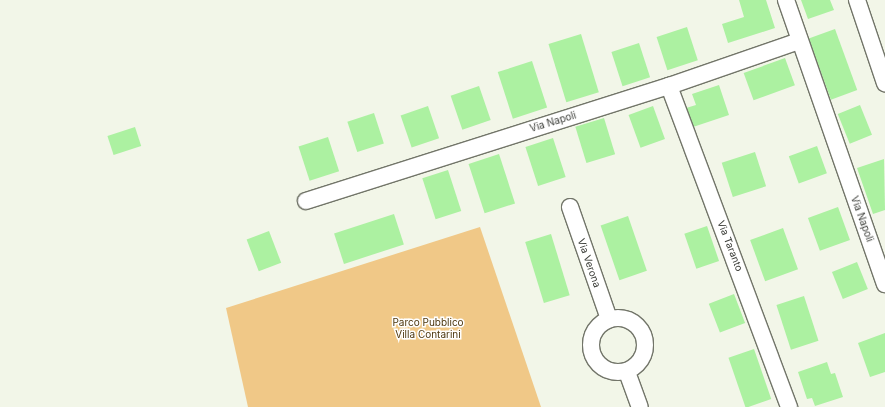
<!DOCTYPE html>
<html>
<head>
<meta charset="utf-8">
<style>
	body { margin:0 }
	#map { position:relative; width:885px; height:407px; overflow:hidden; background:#f2f6e8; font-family:Inter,sans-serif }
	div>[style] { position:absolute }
	.green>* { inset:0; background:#f0c887 }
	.building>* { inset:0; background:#acf1a1; transform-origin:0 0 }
	.roads { filter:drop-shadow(1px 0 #727569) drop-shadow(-1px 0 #727569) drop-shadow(0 1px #727569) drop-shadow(0 -1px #727569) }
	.street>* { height:16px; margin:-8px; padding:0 8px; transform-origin:8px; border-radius:8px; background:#fff }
	.street>.ring { margin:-8px; padding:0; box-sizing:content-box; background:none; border:16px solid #fff; border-radius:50% }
	span { translate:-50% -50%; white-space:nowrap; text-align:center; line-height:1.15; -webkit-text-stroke:3px #fff; paint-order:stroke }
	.street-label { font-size:10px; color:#3b3d38 }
	.park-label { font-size:10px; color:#4c360d }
</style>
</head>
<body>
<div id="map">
	<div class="green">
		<div style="clip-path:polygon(480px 227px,541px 407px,248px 407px,226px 308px)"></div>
	</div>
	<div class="building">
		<div style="clip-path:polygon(739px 0,766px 0,775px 28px,728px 43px,722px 24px,744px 17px)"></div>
		<div style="clip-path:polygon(801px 0,830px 0,834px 10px,808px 19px)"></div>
		<div style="left:687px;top:27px;width:35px;height:32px;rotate:72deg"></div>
		<div style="left:835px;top:29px;width:65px;height:28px;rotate:70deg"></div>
		<div style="left:581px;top:34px;width:61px;height:34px;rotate:73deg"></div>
		<div style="left:639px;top:43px;width:36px;height:29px;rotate:72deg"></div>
		<div style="left:785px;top:58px;width:29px;height:44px;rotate:70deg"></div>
		<div style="left:532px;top:61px;width:49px;height:36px;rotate:72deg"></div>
		<div style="clip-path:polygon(719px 85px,729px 115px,693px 127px,686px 108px,696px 105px,692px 94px)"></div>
		<div style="left:479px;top:86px;width:36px;height:30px;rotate:71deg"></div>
		<div style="left:860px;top:105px;width:32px;height:24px;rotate:68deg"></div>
		<div style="left:428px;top:106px;width:34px;height:29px;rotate:71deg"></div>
		<div style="left:653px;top:106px;width:35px;height:26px;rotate:70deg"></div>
		<div style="left:374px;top:113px;width:32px;height:28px;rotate:72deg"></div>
		<div style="left:604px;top:118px;width:38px;height:30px;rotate:73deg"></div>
		<div style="left:135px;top:127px;width:20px;height:29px;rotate:72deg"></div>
		<div style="left:328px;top:137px;width:36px;height:31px;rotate:72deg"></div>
		<div style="left:553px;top:138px;width:41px;height:29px;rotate:72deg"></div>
		<div style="left:817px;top:146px;width:29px;height:30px;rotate:70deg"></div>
		<div style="left:755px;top:152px;width:36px;height:35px;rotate:72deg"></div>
		<div style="left:499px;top:154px;width:52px;height:32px;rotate:72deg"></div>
		<div style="clip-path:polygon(884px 159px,885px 210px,873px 214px,857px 168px)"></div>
		<div style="left:448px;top:170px;width:43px;height:27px;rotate:72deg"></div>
		<div style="left:838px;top:207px;width:35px;height:32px;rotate:70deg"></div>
		<div style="left:394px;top:214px;width:32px;height:63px;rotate:72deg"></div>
		<div style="left:628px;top:216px;width:58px;height:29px;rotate:71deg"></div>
		<div style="left:707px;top:226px;width:37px;height:24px;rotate:71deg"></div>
		<div style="left:783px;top:228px;width:44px;height:35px;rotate:70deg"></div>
		<div style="left:269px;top:231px;width:34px;height:24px;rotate:69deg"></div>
		<div style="left:551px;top:234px;width:64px;height:27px;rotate:73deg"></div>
		<div style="left:857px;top:262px;width:29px;height:27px;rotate:68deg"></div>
		<div style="left:734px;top:294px;width:31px;height:27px;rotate:69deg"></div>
		<div style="left:804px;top:296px;width:47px;height:29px;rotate:72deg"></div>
		<div style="clip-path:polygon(885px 333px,885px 372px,870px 377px,858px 343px)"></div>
		<div style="left:754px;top:349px;width:53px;height:27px;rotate:71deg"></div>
		<div style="clip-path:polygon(827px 362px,831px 374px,835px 373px,843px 397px,815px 406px,812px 398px,807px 399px,798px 372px)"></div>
	</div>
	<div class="roads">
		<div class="street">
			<div style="left:786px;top:0;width:301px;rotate:70.8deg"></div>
			<div style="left:857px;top:0;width:88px;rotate:71.4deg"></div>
			<div style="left:669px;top:86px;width:343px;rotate:69.5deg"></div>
			<div style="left:306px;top:201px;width:381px;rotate:-17.6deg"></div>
			<div style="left:669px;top:86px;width:138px;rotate:-19.1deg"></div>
			<div style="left:570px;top:207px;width:119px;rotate:70.8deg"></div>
			<div class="ring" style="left:591px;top:318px;width:38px;height:38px"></div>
			<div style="left:627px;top:372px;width:37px;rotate:70deg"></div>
		</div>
	</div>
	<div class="street-label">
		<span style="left:553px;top:122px;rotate:-17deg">Via Napoli</span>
		<span style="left:862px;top:219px;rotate:70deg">Via Napoli</span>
		<span style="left:730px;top:246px;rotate:69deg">Via Taranto</span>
		<span style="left:589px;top:263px;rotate:71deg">Via Verona</span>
	</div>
	<div class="park-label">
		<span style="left:428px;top:328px">Parco Pubblico<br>Villa Contarini</span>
	</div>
</div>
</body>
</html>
